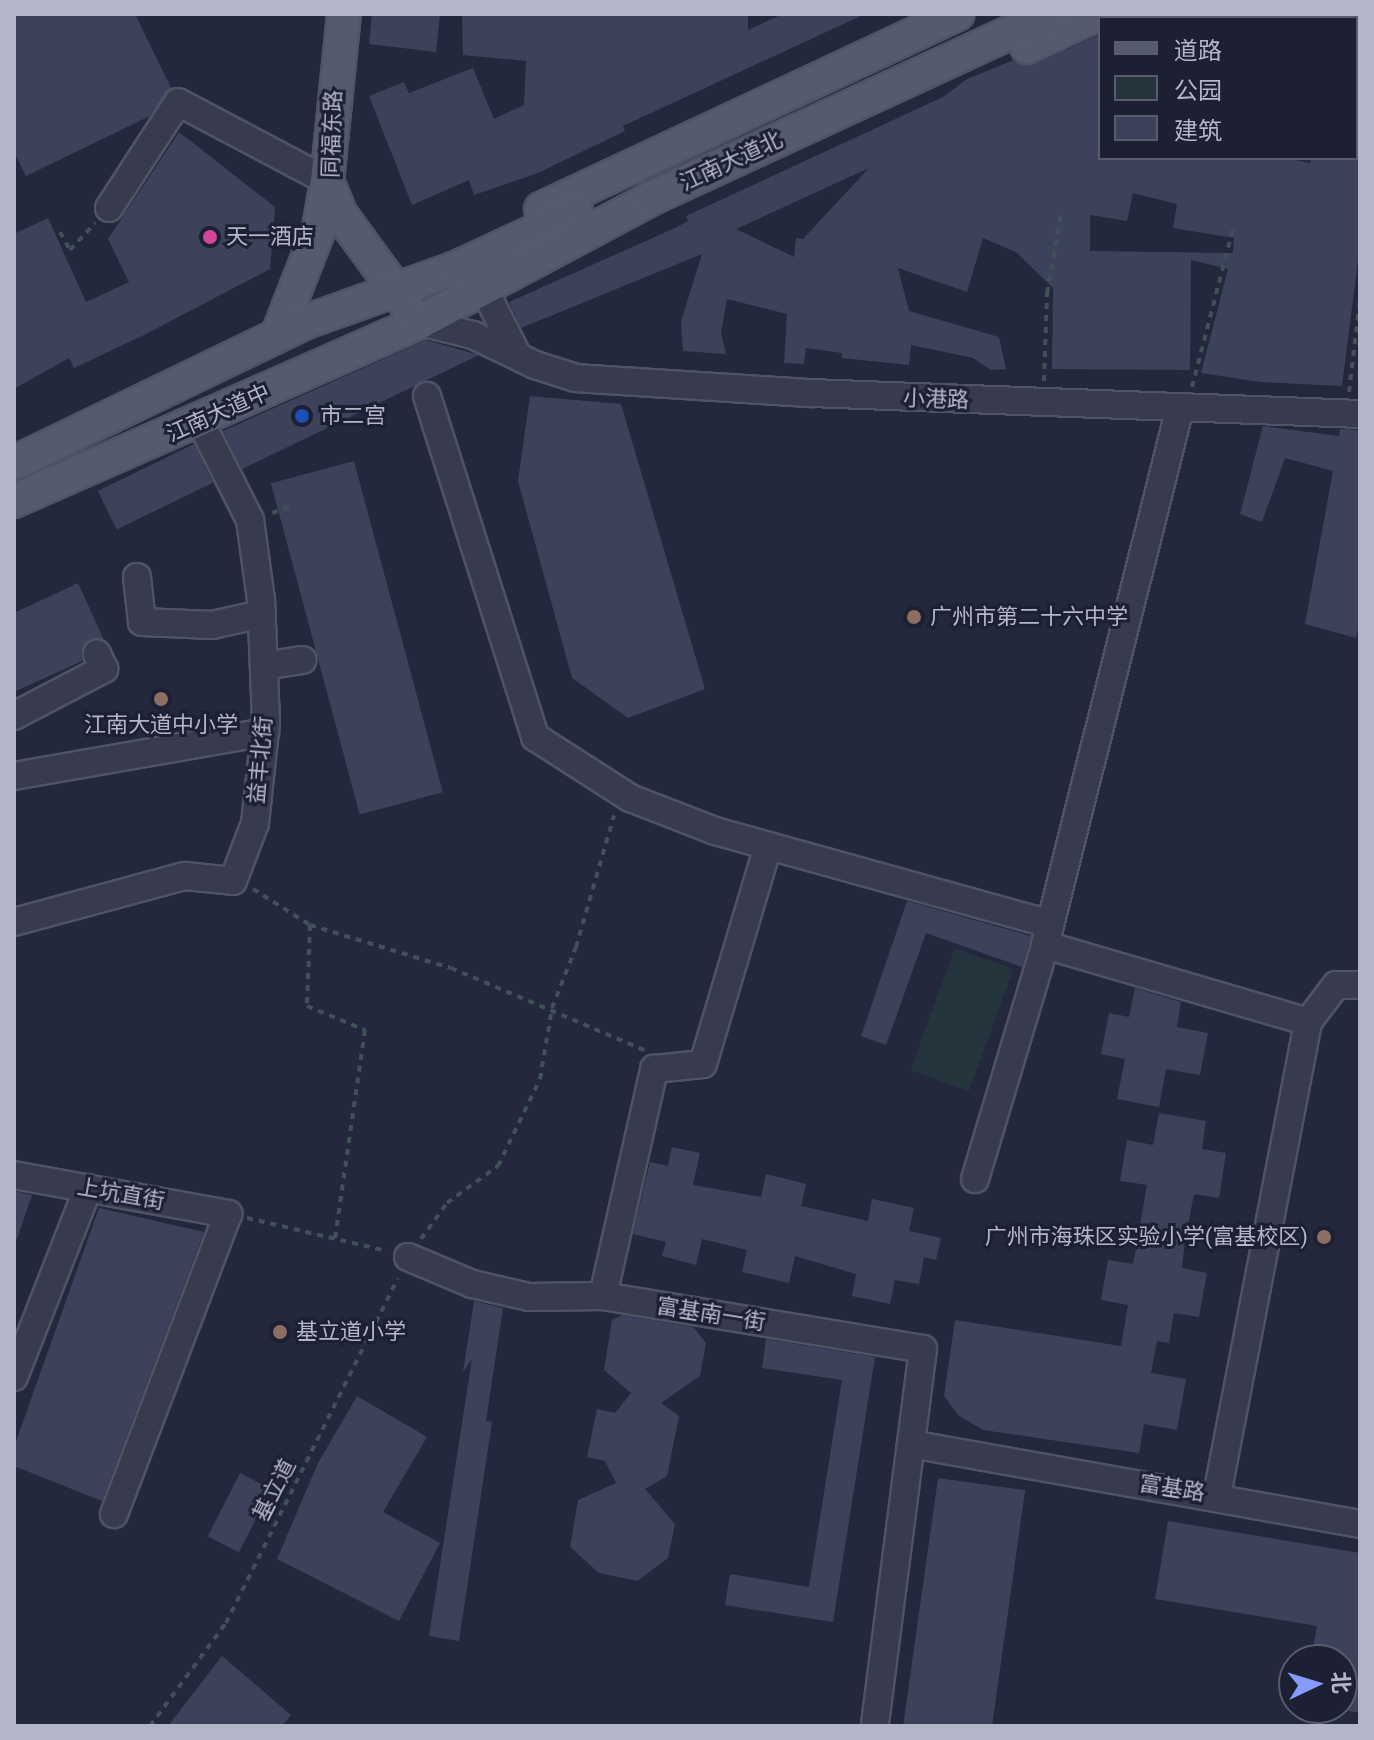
<!DOCTYPE html>
<html>
<head>
<meta charset="utf-8">
<style>
	body { margin:0 }
	#map { position:relative; width:1374px; height:1740px; overflow:hidden; background:#23283d; font-family:Roboto,"Noto Sans SC",sans-serif }
	div>[style] { position:absolute }
	.green>* { inset:0; background:#25353e; transform-origin:0 0 }
	.building>* { inset:0; background:#3d425b; transform-origin:0 0 }
	.path>* { height:4px; margin-top:-2px; transform-origin:0; background:repeating-linear-gradient(90deg,#405158 0 6px,transparent 0 12px) }
	.roads { filter:drop-shadow(2px 0 #4f5365) drop-shadow(-2px 0 #4f5365) drop-shadow(0 2px #4f5365) drop-shadow(0 -2px #4f5365) }
	.minor>* { height:26px; margin:-13px; padding:0 13px; transform-origin:13px; border-radius:13px; background:#373b4d }
	.major>* { height:32px; margin:-16px; padding:0 16px; transform-origin:16px; border-radius:16px; background:#555a6d }
	.dots>* { width:22px; height:22px; translate:-50% -50%; box-sizing:border-box; border:4px solid #1c2032; border-radius:50% }
	span { translate:-50% -50%; white-space:nowrap; text-align:center; line-height:1.15; -webkit-text-stroke:6px #1c2032; paint-order:stroke }
	.street-label { font-size:22px; color:#b3b6c8 }
	.poi-label { font-size:22px; color:#b3b6c8 }
	.left { translate:0 -50%; text-align:left }
	.right { translate:-100% -50%; text-align:right }
	.frame { position:absolute; inset:0; border:16px solid #b3b6c8; pointer-events:none }
	.legend { position:absolute; left:1098px; top:16px; width:260px; height:144px; box-sizing:border-box; background:#1c2032; border:2px solid #585c6e; margin:0; padding:10px 14px; list-style:none; font-size:24px; color:#b3b6c8 }
	.legend li { display:flex; align-items:center; gap:16px; height:40px }
	.legend b { width:40px; border:2px solid #585c6e }
	.north { position:absolute; left:1278px; top:1644px; width:80px; height:80px; box-sizing:border-box; background:#1c2032; border:2px solid #585c6e; border-radius:50%; rotate:86deg; font-size:22px; font-weight:700; line-height:32px; text-align:center; color:#b3b6c8 }
	.north::after { content:''; display:block; margin:auto; width:28px; height:36px; background:#879af9; clip-path:polygon(50% 0,100% 100%,50% 72%,0 100%) }
</style>
</head>
<body>
<div id="map">
	<div class="green">
		<div style="left:955px;top:948px;width:62px;height:130px;rotate:20deg"></div>
	</div>
	<div class="building">
		<div style="clip-path:polygon(14px 14px,135px 14px,171px 88px,150px 116px,26px 176px,14px 152px)"></div>
		<div style="clip-path:polygon(372px 14px,440px 14px,436px 52px,369px 44px)"></div>
		<div style="clip-path:polygon(462px 14px,748px 14px,748px 30px,783px 14px,865px 14px,623px 126px,625px 131px,538px 173px,474px 195px,469px 180px,412px 205px,369px 96px,404px 82px,409px 93px,473px 68px,494px 119px,524px 105px,526px 61px,463px 55px)"></div>
		<div style="clip-path:polygon(evenodd,1100px 34px,1100px 158px,1283px 158px,1310px 163px,1311px 158px,1360px 158px,1360px 245px,1342px 386px,1261px 382px,1201px 373px,1228px 269px,1191px 260px,1190px 370px,1052px 369px,1053px 288px,1016px 252px,983px 238px,967px 292px,898px 268px,909px 311px,999px 337px,1006px 369px,991px 370px,973px 358px,911px 345px,909px 365px,842px 358px,842px 353px,806px 348px,804px 364px,784px 363px,787px 314px,727px 299px,721px 333px,726px 354px,683px 351px,681px 321px,702px 254px,521px 328px,509px 302px,675px 228px,688px 221px,686px 216px,943px 97px,967px 79px,1014px 60px,1035px 64px,1100px 34px,869px 168px,803px 239px,796px 238px,794px 257px,736px 229px,869px 168px,1100px 34px,1133px 193px,1177px 204px,1173px 228px,1234px 238px,1233px 253px,1090px 251px,1090px 215px,1127px 221px,1133px 193px)"></div>
		<div style="clip-path:polygon(179px 132px,275px 207px,270px 269px,146px 334px,74px 368px,69px 358px,14px 389px,14px 234px,48px 218px,86px 302px,129px 282px,108px 239px)"></div>
		<div style="clip-path:polygon(426px 340px,479px 355px,242px 469px,223px 431px)"></div>
		<div style="clip-path:polygon(530px 396px,621px 404px,705px 689px,628px 718px,572px 678px,518px 481px)"></div>
		<div style="clip-path:polygon(1263px 426px,1339px 436px,1340px 429px,1360px 430px,1360px 619px,1356px 638px,1305px 624px,1333px 471px,1285px 458px,1262px 522px,1240px 514px)"></div>
		<div style="left:194px;top:444px;width:43px;height:107px;rotate:64deg"></div>
		<div style="left:354px;top:461px;width:343px;height:86px;rotate:75deg"></div>
		<div style="clip-path:polygon(78px 583px,104px 640px,90px 640px,81px 652px,82px 661px,14px 692px,14px 613px)"></div>
		<div style="clip-path:polygon(907px 901px,1031px 936px,1022px 967px,926px 933px,886px 1045px,861px 1036px)"></div>
		<div style="clip-path:polygon(1135px 988px,1181px 1002px,1177px 1027px,1208px 1033px,1200px 1075px,1166px 1069px,1159px 1107px,1117px 1099px,1125px 1059px,1101px 1054px,1109px 1013px,1129px 1017px)"></div>
		<div style="clip-path:polygon(1159px 1113px,1206px 1121px,1202px 1149px,1226px 1153px,1219px 1198px,1194px 1194px,1185px 1241px,1182px 1268px,1207px 1273px,1199px 1317px,1174px 1313px,1169px 1343px,1157px 1341px,1151px 1373px,1186px 1379px,1177px 1430px,1144px 1424px,1139px 1453px,983px 1430px,958px 1415px,944px 1396px,955px 1320px,1121px 1346px,1128px 1305px,1101px 1300px,1108px 1260px,1133px 1264px,1147px 1185px,1120px 1181px,1127px 1140px,1153px 1145px)"></div>
		<div style="clip-path:polygon(672px 1147px,700px 1153px,693px 1185px,761px 1197px,766px 1174px,806px 1184px,801px 1206px,868px 1221px,872px 1199px,914px 1208px,909px 1231px,941px 1238px,936px 1260px,924px 1257px,919px 1284px,895px 1280px,890px 1304px,852px 1296px,856px 1274px,795px 1256px,789px 1283px,742px 1272px,747px 1250px,702px 1239px,696px 1265px,662px 1256px,666px 1242px,633px 1234px,650px 1162px,668px 1166px)"></div>
		<div style="clip-path:polygon(14px 1191px,32px 1195px,17px 1239px,14px 1238px)"></div>
		<div style="clip-path:polygon(99px 1208px,204px 1232px,102px 1501px,14px 1466px,14px 1447px)"></div>
		<div style="clip-path:polygon(474px 1301px,503px 1308px,486px 1421px,492px 1422px,459px 1641px,429px 1636px,472px 1359px,463px 1372px)"></div>
		<div style="clip-path:polygon(623px 1315px,693px 1327px,706px 1343px,700px 1376px,661px 1403px,679px 1416px,667px 1476px,645px 1489px,675px 1524px,668px 1558px,637px 1581px,599px 1573px,570px 1547px,578px 1500px,616px 1483px,605px 1461px,587px 1457px,597px 1409px,615px 1413px,631px 1393px,604px 1370px,612px 1320px)"></div>
		<div style="clip-path:polygon(766px 1339px,875px 1357px,833px 1622px,725px 1605px,730px 1574px,809px 1587px,842px 1380px,762px 1368px)"></div>
		<div style="clip-path:polygon(357px 1396px,427px 1437px,383px 1512px,440px 1543px,399px 1621px,277px 1559px,318px 1463px)"></div>
		<div style="left:240px;top:1473px;width:35px;height:71px;rotate:27deg"></div>
		<div style="left:938px;top:1478px;width:88px;height:251px;rotate:8deg"></div>
		<div style="clip-path:polygon(1168px 1521px,1360px 1553px,1360px 1713px,1342px 1710px,1342px 1660px,1311px 1660px,1317px 1626px,1155px 1599px)"></div>
		<div style="clip-path:polygon(222px 1656px,291px 1715px,282px 1726px,168px 1726px)"></div>
	</div>
	<div class="path">
		<div style="left:60px;top:232px;width:21px;rotate:61deg"></div>
		<div style="left:70px;top:250px;width:37px;rotate:-47deg"></div>
		<div style="left:1044px;top:381px;width:88px;rotate:-88deg"></div>
		<div style="left:1047px;top:293px;width:85px;rotate:-79.9deg"></div>
		<div style="left:1192px;top:387px;width:163px;rotate:-75.5deg"></div>
		<div style="left:1349px;top:392px;width:93px;rotate:-83.2deg"></div>
		<div style="left:272px;top:513px;width:18px;rotate:-19deg"></div>
		<div style="left:253px;top:889px;width:67px;rotate:32.3deg"></div>
		<div style="left:310px;top:925px;width:81px;rotate:92.1deg"></div>
		<div style="left:307px;top:1006px;width:63px;rotate:22.5deg"></div>
		<div style="left:365px;top:1030px;width:211px;rotate:98.2deg"></div>
		<div style="left:310px;top:925px;width:147px;rotate:17deg"></div>
		<div style="left:451px;top:968px;width:210px;rotate:23deg"></div>
		<div style="left:247px;top:1218px;width:144px;rotate:13.3deg"></div>
		<div style="left:421px;top:1239px;width:44px;rotate:-54.2deg"></div>
		<div style="left:447px;top:1203px;width:63px;rotate:-36deg"></div>
		<div style="left:498px;top:1166px;width:97px;rotate:-64.2deg"></div>
		<div style="left:540px;top:1079px;width:72px;rotate:-80.4deg"></div>
		<div style="left:552px;top:1008px;width:66px;rotate:-68.5deg"></div>
		<div style="left:576px;top:947px;width:137px;rotate:-73.9deg"></div>
		<div style="left:150px;top:1726px;width:128px;rotate:-53.6deg"></div>
		<div style="left:226px;top:1623px;width:385px;rotate:-63.5deg"></div>
	</div>
	<div class="roads">
		<div class="minor">
			<div style="left:109px;top:208px;width:126px;rotate:-56.9deg"></div>
			<div style="left:178px;top:102px;width:169px;rotate:27.9deg"></div>
			<div style="left:484px;top:289px;width:74px;rotate:63.4deg"></div>
			<div style="left:420px;top:322px;width:55px;rotate:13.8deg"></div>
			<div style="left:473px;top:335px;width:69px;rotate:25.8deg"></div>
			<div style="left:535px;top:365px;width:43px;rotate:17.6deg"></div>
			<div style="left:576px;top:378px;width:235px;rotate:3.7deg"></div>
			<div style="left:811px;top:393px;width:549px;rotate:2.19deg"></div>
			<div style="left:427px;top:396px;width:358px;rotate:72.4deg"></div>
			<div style="left:535px;top:737px;width:113px;rotate:32.7deg"></div>
			<div style="left:630px;top:798px;width:91px;rotate:21.2deg"></div>
			<div style="left:715px;top:831px;width:348px;rotate:15.5deg"></div>
			<div style="left:137px;top:577px;width:45px;rotate:83.7deg"></div>
			<div style="left:142px;top:622px;width:70px;rotate:2.5deg"></div>
			<div style="left:212px;top:625px;width:51px;rotate:-12.4deg"></div>
			<div style="left:264px;top:666px;width:39px;rotate:-9deg"></div>
			<div style="left:14px;top:716px;width:102px;rotate:-27.6deg"></div>
			<div style="left:104px;top:669px;width:17px;rotate:-115deg"></div>
			<div style="left:14px;top:776px;width:255px;rotate:-9.9deg"></div>
			<div style="left:14px;top:922px;width:177px;rotate:-15.1deg"></div>
			<div style="left:185px;top:876px;width:48px;rotate:5.9deg"></div>
			<div style="left:233px;top:881px;width:62px;rotate:-69.2deg"></div>
			<div style="left:255px;top:823px;width:102px;rotate:-83.8deg"></div>
			<div style="left:266px;top:722px;width:122px;rotate:-92.3deg"></div>
			<div style="left:261px;top:600px;width:81px;rotate:-97.8deg"></div>
			<div style="left:250px;top:520px;width:111px;rotate:-116.8deg"></div>
			<div style="left:1045px;top:945px;width:554px;rotate:-75.89deg"></div>
			<div style="left:14px;top:1175px;width:218px;rotate:10.3deg"></div>
			<div style="left:228px;top:1214px;width:321px;rotate:110.8deg"></div>
			<div style="left:975px;top:1179px;width:244px;rotate:-73.3deg"></div>
			<div style="left:1045px;top:945px;width:274px;rotate:16.3deg"></div>
			<div style="left:408px;top:1257px;width:69px;rotate:22.9deg"></div>
			<div style="left:472px;top:1284px;width:58px;rotate:12.8deg"></div>
			<div style="left:529px;top:1297px;width:74px;rotate:-0.8deg"></div>
			<div style="left:603px;top:1296px;width:324px;rotate:9.4deg"></div>
			<div style="left:923px;top:1349px;width:380px;rotate:97.3deg"></div>
			<div style="left:603px;top:1296px;width:233px;rotate:-77.3deg"></div>
			<div style="left:654px;top:1069px;width:49px;rotate:-5.8deg"></div>
			<div style="left:703px;top:1064px;width:227px;rotate:-73.4deg"></div>
			<div style="left:14px;top:1377px;width:203px;rotate:-68.6deg"></div>
			<div style="left:911px;top:1444px;width:456px;rotate:10.1deg"></div>
			<div style="left:1217px;top:1495px;width:482px;rotate:-79.1deg"></div>
			<div style="left:1308px;top:1022px;width:46px;rotate:-52.9deg"></div>
			<div style="left:1336px;top:985px;width:24px"></div>
		</div>
		<div class="major">
			<div style="left:344px;top:14px;width:168px;rotate:95.8deg"></div>
			<div style="left:327px;top:181px;width:37px;rotate:68deg"></div>
			<div style="left:341px;top:215px;width:110px;rotate:53.9deg"></div>
			<div style="left:1027px;top:47px;width:77px;rotate:-25.2deg"></div>
			<div style="left:541px;top:209px;width:460px;rotate:-25.1deg"></div>
			<div style="left:278px;top:334px;width:113px;rotate:-68.7deg"></div>
			<div style="left:319px;top:229px;width:49px;rotate:-80.5deg"></div>
			<div style="left:14px;top:463px;width:321px;rotate:-25.8deg"></div>
			<div style="left:303px;top:323px;width:160px;rotate:-19.7deg"></div>
			<div style="left:454px;top:269px;width:135px;rotate:-25deg"></div>
			<div style="left:14px;top:501px;width:444px;rotate:-23.8deg"></div>
			<div style="left:420px;top:322px;width:261px;rotate:-28.1deg"></div>
			<div style="left:650px;top:199px;width:441px;rotate:-24.8deg"></div>
		</div>
	</div>
	<div class="dots">
		<div style="left:210px;top:237px;background:#d1479c"></div>
		<div style="left:302px;top:416px;background:#1a4fb4"></div>
		<div style="left:914px;top:617px;background:#8d6e63"></div>
		<div style="left:161px;top:699px;background:#8d6e63"></div>
		<div style="left:1324px;top:1237px;background:#8d6e63"></div>
		<div style="left:280px;top:1332px;background:#8d6e63"></div>
	</div>
	<div class="street-label">
		<span style="left:332px;top:134px;rotate:-88deg">同福东路</span>
		<span style="left:731px;top:161px;rotate:-25deg">江南大道北</span>
		<span style="left:936px;top:399px;rotate:2deg">小港路</span>
		<span style="left:218px;top:413px;rotate:-24deg">江南大道中</span>
		<span style="left:260px;top:760px;rotate:-85deg">益丰北街</span>
		<span style="left:121px;top:1194px;rotate:10deg">上坑直街</span>
		<span style="left:711px;top:1314px;rotate:9deg">富基南一街</span>
		<span style="left:1172px;top:1488px;rotate:9deg">富基路</span>
		<span style="left:274px;top:1490px;rotate:-63deg">基立道</span>
	</div>
	<div class="poi-label">
		<span class="left" style="left:226px;top:237px">天一酒店</span>
		<span class="left" style="left:320px;top:416px">市二宫</span>
		<span class="left" style="left:930px;top:617px">广州市第二十六中学</span>
		<span style="left:161px;top:725px">江南大道中小学</span>
		<span class="right" style="left:1308px;top:1237px">广州市海珠区实验小学(富基校区)</span>
		<span class="left" style="left:296px;top:1332px">基立道小学</span>
	</div>
	<div class="frame"></div>
	<ul class="legend">
	<li><b style="height:10px;background:#555a6d"></b>道路</li>
	<li><b style="height:22px;background:#25353e"></b>公园</li>
	<li><b style="height:22px;background:#3d425b"></b>建筑</li>
	</ul>
	<div class="north">北</div>
</div>
</body>
</html>
